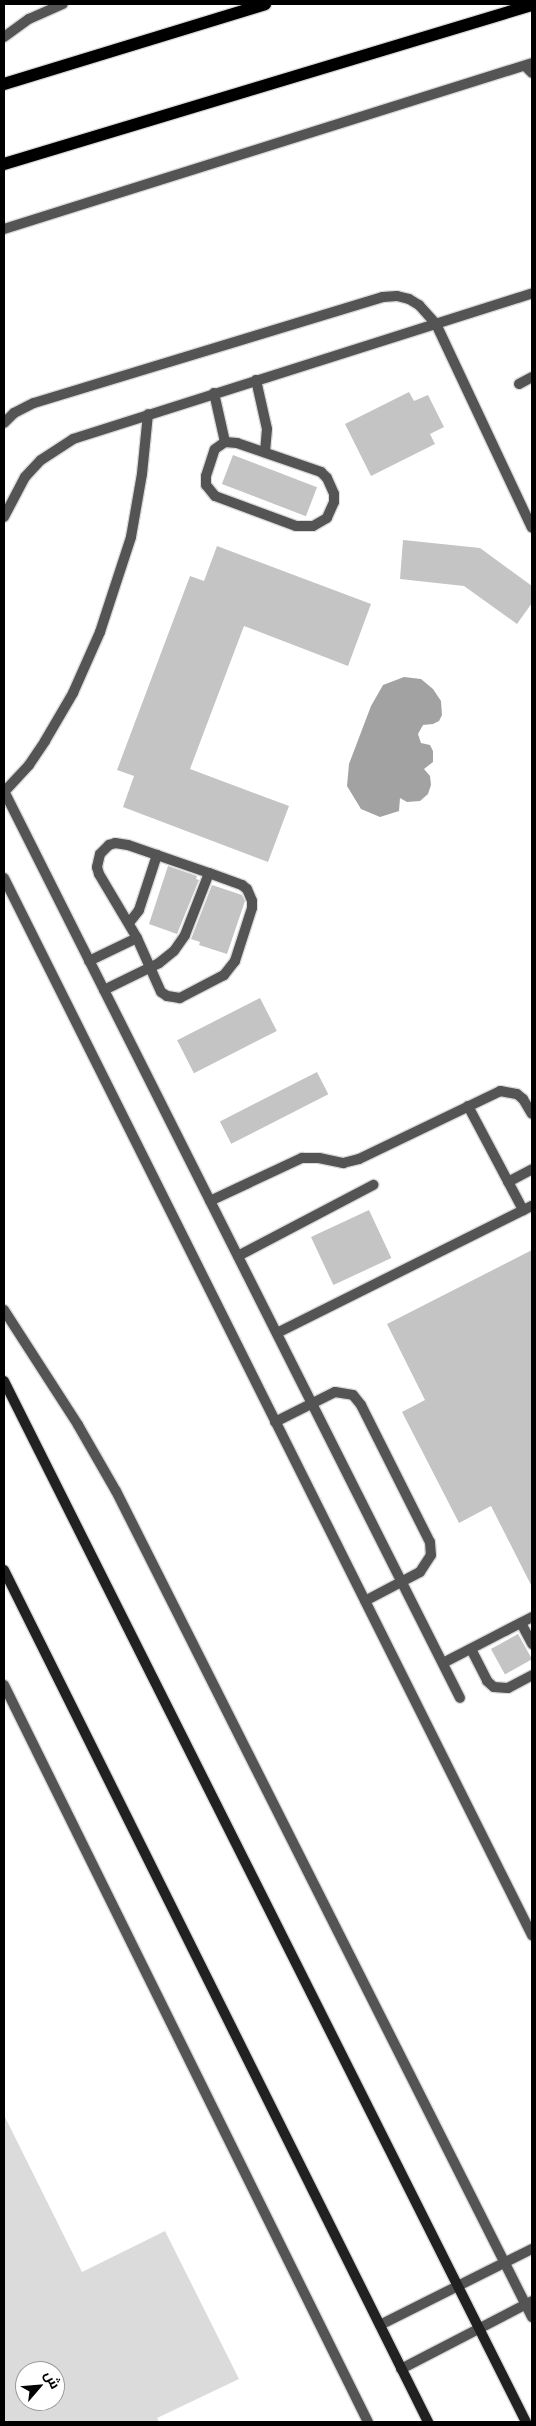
<!DOCTYPE html>
<html>
<head>
<meta charset="utf-8">
<style>
	body { margin:0 }
	#map { position:relative; width:536px; height:2426px; overflow:hidden; background:#fff; font-family:Arial,Cairo,sans-serif }
	div>[style] { position:absolute }
	.green>* { inset:0; background:#dbdbdb }
	.water>* { inset:0; background:#a2a2a2 }
	.building>* { inset:0; background:#c4c4c4; transform-origin:0 0 }
	.roads { filter:drop-shadow(1px 0 #dbdbdb) drop-shadow(-1px 0 #dbdbdb) drop-shadow(0 1px #dbdbdb) drop-shadow(0 -1px #dbdbdb) }
	.service>* { height:10px; margin:-5px; padding:0 5px; transform-origin:5px; border-radius:5px; background:#545454 }
	.minor>* { height:10px; margin:-5px; padding:0 5px; transform-origin:5px; border-radius:5px; background:#545454 }
	.tertiary>* { height:10px; margin:-5px; padding:0 5px; transform-origin:5px; border-radius:5px; background:#545454 }
	.secondary>* { height:10px; margin:-5px; padding:0 5px; transform-origin:5px; border-radius:5px; background:#212121 }
	.primary>* { height:12px; margin:-6px; padding:0 6px; transform-origin:6px; border-radius:6px; background:#000 }
	span { translate:-50% -50%; white-space:nowrap; text-align:center; line-height:1.15; -webkit-text-stroke:5px #fff; paint-order:stroke }
	.frame { position:absolute; inset:0; border:5px solid #000; pointer-events:none }
	.north { position:absolute; left:15px; top:2361px; width:50px; height:50px; box-sizing:border-box; background:#fff; border:1px solid #999; border-radius:50%; rotate:63deg; font-size:14px; font-weight:700; line-height:20px; text-align:center; color:#000 }
	.north::after { content:''; display:block; margin:auto; width:18px; height:22px; background:#000; clip-path:polygon(50% 0,100% 100%,50% 72%,0 100%) }
</style>
</head>
<body>
<div id="map">
	<div class="green">
		<div style="clip-path:polygon(evenodd,4px 2115px,82px 2272px,165px 2231px,239px 2379px,157px 2418px,159px 2422px,4px 2422px,4px 2115px,25px 2371px,55px 2371px,55px 2401px,25px 2401px,25px 2371px)"></div>
	</div>
	<div class="water">
		<div style="clip-path:polygon(404px 677px,421px 679px,433px 689px,441px 701px,442px 715px,439px 721px,433px 724px,423px 725px,418px 734px,421px 743px,430px 745px,433px 751px,433px 762px,424px 769px,430px 776px,431px 785px,428px 794px,420px 801px,407px 802px,400px 798px,399px 811px,380px 817px,361px 809px,347px 786px,349px 764px,371px 706px,383px 685px)"></div>
	</div>
	<div class="building">
		<div style="clip-path:polygon(409px 392px,414px 401px,428px 395px,444px 427px,430px 434px,435px 444px,371px 476px,345px 424px)"></div>
		<div style="left:233px;top:455px;width:90px;height:31px;rotate:21deg"></div>
		<div style="clip-path:polygon(403px 540px,480px 548px,532px 586px,532px 603px,517px 624px,464px 586px,400px 579px)"></div>
		<div style="clip-path:polygon(217px 546px,371px 604px,348px 666px,244px 626px,190px 769px,289px 806px,268px 862px,123px 807px,134px 776px,117px 770px,190px 576px,204px 581px)"></div>
		<div style="clip-path:polygon(168px 866px,197px 876px,196px 879px,199px 880px,177px 934px,149px 924px)"></div>
		<div style="clip-path:polygon(212px 885px,242px 895px,245px 901px,227px 954px,199px 945px,200px 942px,191px 939px)"></div>
		<div style="left:260px;top:998px;width:37px;height:93px;rotate:63deg"></div>
		<div style="left:317px;top:1072px;width:25px;height:109px;rotate:63deg"></div>
		<div style="left:369px;top:1210px;width:53px;height:64px;rotate:65deg"></div>
		<div style="clip-path:polygon(532px 1250px,532px 1587px,491px 1506px,459px 1523px,402px 1412px,425px 1400px,387px 1324px)"></div>
		<div style="left:518px;top:1634px;width:29px;height:31px;rotate:61deg"></div>
	</div>
	<div class="roads">
		<div class="service">
			<div style="left:525px;top:66px;width:10px;rotate:45deg"></div>
			<div style="left:436px;top:324px;width:225px;rotate:64.8deg"></div>
			<div style="left:256px;top:380px;width:50px;rotate:77.3deg"></div>
			<div style="left:267px;top:429px;width:23px;rotate:95deg"></div>
			<div style="left:519px;top:384px;width:15px;rotate:-28deg"></div>
			<div style="left:214px;top:393px;width:50px;rotate:77.3deg"></div>
			<div style="left:225px;top:442px;width:12px;rotate:5deg"></div>
			<div style="left:237px;top:443px;width:89px;rotate:19deg"></div>
			<div style="left:321px;top:472px;width:8px;rotate:45deg"></div>
			<div style="left:327px;top:478px;width:17px;rotate:66deg"></div>
			<div style="left:334px;top:494px;width:8px;rotate:90deg"></div>
			<div style="left:334px;top:502px;width:17px;rotate:114deg"></div>
			<div style="left:327px;top:518px;width:16px;rotate:150deg"></div>
			<div style="left:313px;top:526px;width:17px;rotate:180deg"></div>
			<div style="left:296px;top:526px;width:86px;rotate:-159.7deg"></div>
			<div style="left:215px;top:496px;width:14px;rotate:-129deg"></div>
			<div style="left:206px;top:485px;width:9px;rotate:-90deg"></div>
			<div style="left:206px;top:476px;width:28px;rotate:-72deg"></div>
			<div style="left:215px;top:449px;width:12px;rotate:-35deg"></div>
			<div style="left:4px;top:517px;width:45px;rotate:-62.3deg"></div>
			<div style="left:25px;top:477px;width:23px;rotate:-47deg"></div>
			<div style="left:41px;top:460px;width:38px;rotate:-33deg"></div>
			<div style="left:73px;top:439px;width:482px;rotate:-17.6deg"></div>
			<div style="left:4px;top:791px;width:1015px;rotate:63.31deg"></div>
			<div style="left:4px;top:792px;width:37px;rotate:-47deg"></div>
			<div style="left:29px;top:765px;width:29px;rotate:-56deg"></div>
			<div style="left:45px;top:741px;width:56px;rotate:-59.7deg"></div>
			<div style="left:73px;top:693px;width:67px;rotate:-66.1deg"></div>
			<div style="left:100px;top:632px;width:100px;rotate:-71.9deg"></div>
			<div style="left:131px;top:537px;width:64px;rotate:-80.1deg"></div>
			<div style="left:142px;top:474px;width:60px;rotate:-84.3deg"></div>
			<div style="left:115px;top:843px;width:13px;rotate:9deg"></div>
			<div style="left:128px;top:845px;width:86px;rotate:19.1deg"></div>
			<div style="left:209px;top:873px;width:35px;rotate:20deg"></div>
			<div style="left:242px;top:885px;width:6px;rotate:39deg"></div>
			<div style="left:247px;top:889px;width:13px;rotate:67deg"></div>
			<div style="left:252px;top:901px;width:7px;rotate:90deg"></div>
			<div style="left:252px;top:908px;width:56px;rotate:107.8deg"></div>
			<div style="left:235px;top:961px;width:18px;rotate:128deg"></div>
			<div style="left:224px;top:975px;width:50px;rotate:152.4deg"></div>
			<div style="left:180px;top:998px;width:13px;rotate:-171deg"></div>
			<div style="left:167px;top:996px;width:7px;rotate:-146deg"></div>
			<div style="left:161px;top:992px;width:59px;rotate:-114deg"></div>
			<div style="left:137px;top:938px;width:74px;rotate:-120.7deg"></div>
			<div style="left:99px;top:874px;width:7px;rotate:-106deg"></div>
			<div style="left:97px;top:867px;width:13px;rotate:-77deg"></div>
			<div style="left:100px;top:854px;width:13px;rotate:-45deg"></div>
			<div style="left:109px;top:845px;width:6px;rotate:-18deg"></div>
			<div style="left:129px;top:923px;width:16px;rotate:-52deg"></div>
			<div style="left:139px;top:910px;width:58px;rotate:-71.9deg"></div>
			<div style="left:89px;top:961px;width:53px;rotate:-25.6deg"></div>
			<div style="left:104px;top:990px;width:61px;rotate:-26.1deg"></div>
			<div style="left:159px;top:963px;width:19px;rotate:-39deg"></div>
			<div style="left:174px;top:951px;width:19px;rotate:-55deg"></div>
			<div style="left:185px;top:935px;width:66px;rotate:-68.8deg"></div>
			<div style="left:468px;top:1106px;width:118px;rotate:62.1deg"></div>
			<div style="left:508px;top:1182px;width:27px;rotate:-28deg"></div>
			<div style="left:210px;top:1201px;width:102px;rotate:-25.1deg"></div>
			<div style="left:302px;top:1158px;width:17px"></div>
			<div style="left:319px;top:1158px;width:25px;rotate:12deg"></div>
			<div style="left:343px;top:1163px;width:16px;rotate:-14deg"></div>
			<div style="left:359px;top:1159px;width:157px;rotate:-25.7deg"></div>
			<div style="left:500px;top:1091px;width:17px;rotate:10deg"></div>
			<div style="left:517px;top:1094px;width:8px;rotate:40deg"></div>
			<div style="left:523px;top:1099px;width:17px;rotate:59deg"></div>
			<div style="left:238px;top:1256px;width:153px;rotate:-27.7deg"></div>
			<div style="left:277px;top:1333px;width:285px;rotate:-26.5deg"></div>
			<div style="left:275px;top:1422px;width:67px;rotate:-26.6deg"></div>
			<div style="left:335px;top:1392px;width:18px;rotate:9deg"></div>
			<div style="left:353px;top:1395px;width:13px;rotate:51deg"></div>
			<div style="left:361px;top:1405px;width:153px;rotate:63.3deg"></div>
			<div style="left:430px;top:1542px;width:13px;rotate:86deg"></div>
			<div style="left:431px;top:1555px;width:20px;rotate:123deg"></div>
			<div style="left:420px;top:1572px;width:62px;rotate:152.2deg"></div>
			<div style="left:521px;top:1623px;width:24px;rotate:62deg"></div>
			<div style="left:471px;top:1649px;width:36px;rotate:63deg"></div>
			<div style="left:487px;top:1681px;width:9px;rotate:41deg"></div>
			<div style="left:494px;top:1687px;width:14px;rotate:4deg"></div>
			<div style="left:508px;top:1688px;width:27px;rotate:-28deg"></div>
			<div style="left:443px;top:1663px;width:100px;rotate:-27.3deg"></div>
		</div>
		<div class="minor">
			<div style="left:4px;top:423px;width:14px;rotate:-45deg"></div>
			<div style="left:14px;top:413px;width:22px;rotate:-27deg"></div>
			<div style="left:34px;top:403px;width:365px;rotate:-16.9deg"></div>
			<div style="left:383px;top:297px;width:14px;rotate:-4deg"></div>
			<div style="left:397px;top:296px;width:12px;rotate:14deg"></div>
			<div style="left:409px;top:299px;width:12px;rotate:31deg"></div>
			<div style="left:419px;top:305px;width:25px;rotate:48deg"></div>
			<div style="left:4px;top:878px;width:1182px;rotate:63.46deg"></div>
			<div style="left:380px;top:2325px;width:170px;rotate:-26.6deg"></div>
			<div style="left:401px;top:2369px;width:148px;rotate:-27.4deg"></div>
		</div>
		<div class="tertiary">
			<div style="left:4px;top:37px;width:31px;rotate:-36deg"></div>
			<div style="left:29px;top:19px;width:37px;rotate:-24deg"></div>
			<div style="left:4px;top:229px;width:553px;rotate:-17.45deg"></div>
			<div style="left:4px;top:1310px;width:137px;rotate:57.2deg"></div>
			<div style="left:78px;top:1425px;width:76px;rotate:60.1deg"></div>
			<div style="left:116px;top:1491px;width:925px;rotate:63.27deg"></div>
			<div style="left:4px;top:1685px;width:822px;rotate:63.72deg"></div>
		</div>
		<div class="secondary">
			<div style="left:4px;top:1381px;width:1165px;rotate:63.37deg"></div>
			<div style="left:4px;top:1570px;width:952px;rotate:63.54deg"></div>
		</div>
		<div class="primary">
			<div style="left:4px;top:84px;width:273px;rotate:-17deg"></div>
			<div style="left:4px;top:164px;width:551px;rotate:-16.76deg"></div>
		</div>
	</div>
	<div class="frame"></div>
	<div class="north">ش</div>
</div>
</body>
</html>
